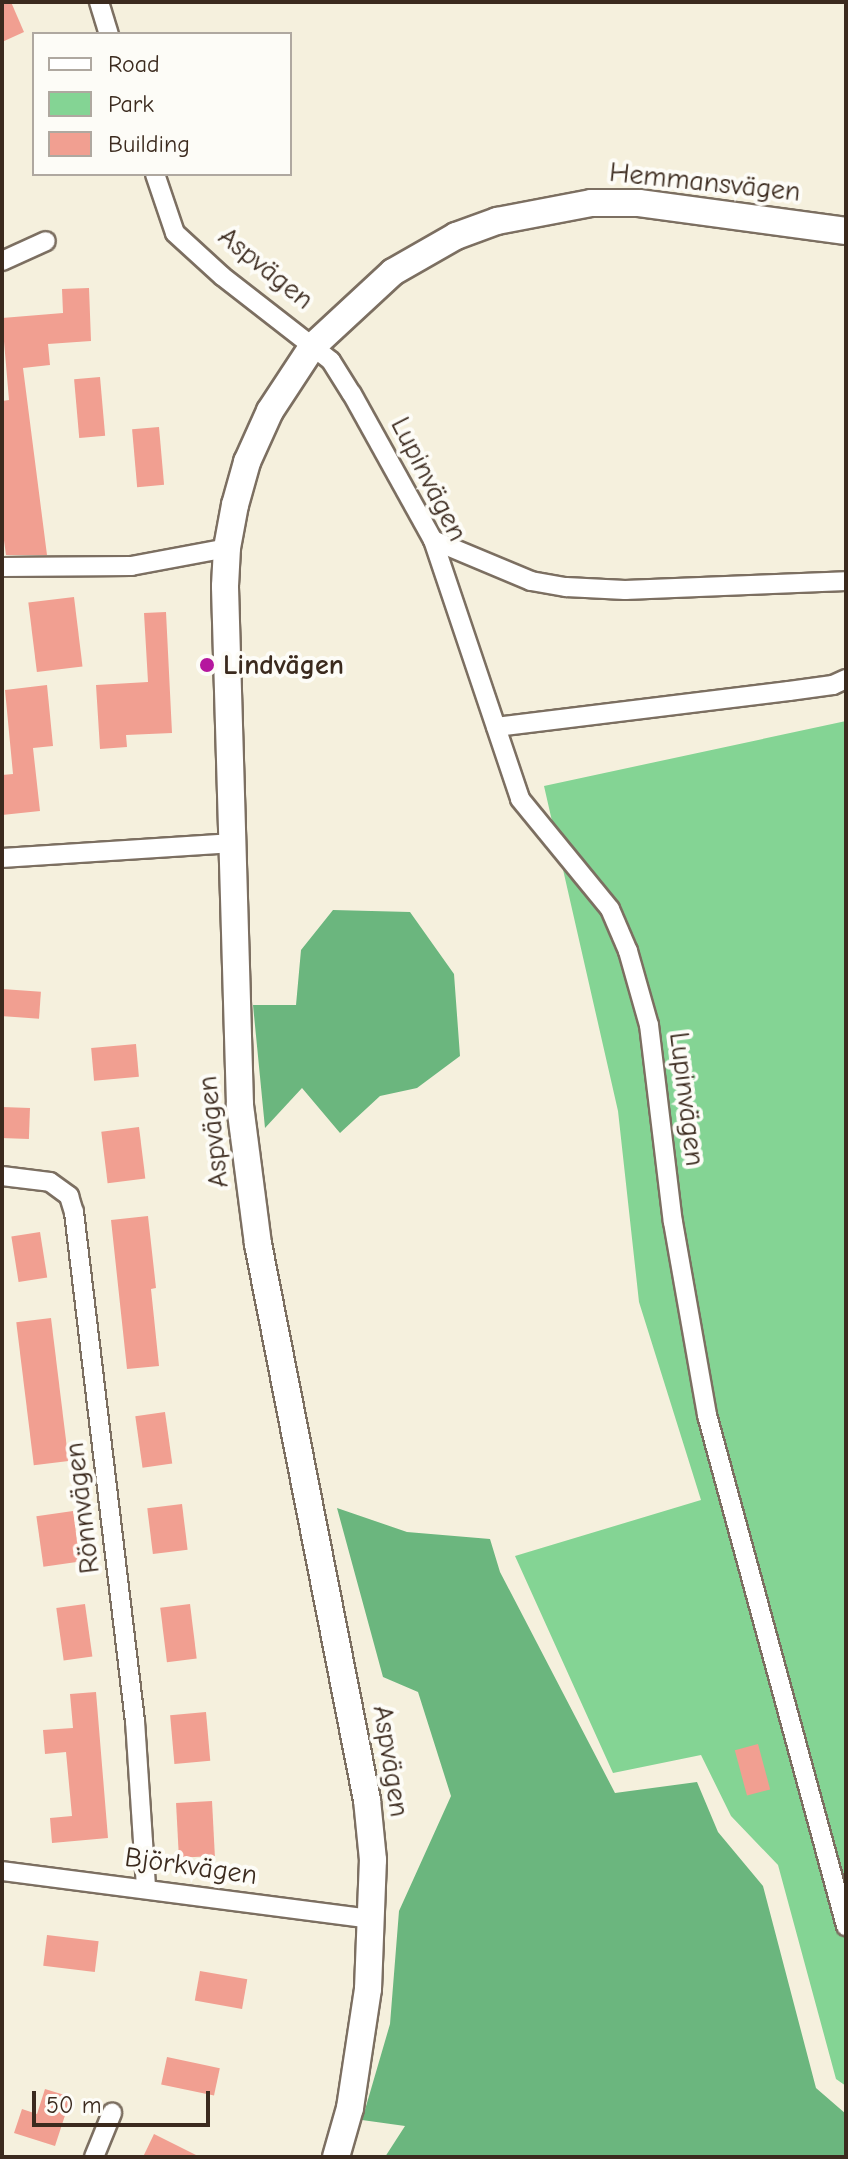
<!DOCTYPE html>
<html>
<head>
<meta charset="utf-8">
<style>
	body { margin:0 }
	#map { position:relative; width:848px; height:2159px; overflow:hidden; background:#f5f0dd; font-family:"Comic Neue",sans-serif }
	div>[style] { position:absolute }
	.green>* { inset:0; background:#84d494 }
	.forest>* { inset:0; background:#6bb67e }
	.building>* { inset:0; background:#f19f91; transform-origin:0 0 }
	.roads { filter:drop-shadow(2px 0 #7c6f61) drop-shadow(-2px 0 #7c6f61) drop-shadow(0 2px #7c6f61) drop-shadow(0 -2px #7c6f61) }
	.street>* { height:18px; margin:-9px; padding:0 9px; transform-origin:9px; border-radius:9px; background:#fff }
	.secondary>* { height:26px; margin:-13px; padding:0 13px; transform-origin:13px; border-radius:13px; background:#fff }
	.dots>* { width:22px; height:22px; translate:-50% -50%; box-sizing:border-box; border:4px solid #fdfcf7; border-radius:50% }
	span { translate:-50% -50%; white-space:nowrap; text-align:center; line-height:1.15; -webkit-text-stroke:8px #fdfcf7; paint-order:stroke }
	.street-label { font-size:28px; color:#3b2a1e }
	.poi-label { font-size:28px; color:#3b2a1e; font-weight:700 }
	.left { translate:0 -50%; text-align:left }
	.frame { position:absolute; inset:0; border:4px solid #3b2a1e; pointer-events:none }
	.legend { position:absolute; left:32px; top:32px; width:260px; height:144px; box-sizing:border-box; background:#fdfcf7; border:2px solid #afa8a0; margin:0; padding:10px 14px; list-style:none; font-size:24px; color:#3b2a1e }
	.legend li { display:flex; align-items:center; gap:16px; height:40px }
	.legend b { width:40px; border:2px solid #afa8a0 }
	.scale { position:absolute; left:32px; top:2091px; width:178px; height:36px; box-sizing:border-box; border:4px solid #3b2a1e; border-top:0; padding-left:10px; font-size:24px; line-height:28px; white-space:nowrap; color:#3b2a1e; -webkit-text-stroke:6px #fdfcf7; paint-order:stroke }
</style>
</head>
<body>
<div id="map">
	<div class="green">
		<div style="clip-path:polygon(846px 721px,846px 2086px,836px 2079px,778px 1865px,731px 1816px,701px 1755px,613px 1773px,515px 1556px,701px 1500px,639px 1302px,618px 1111px,544px 786px)"></div>
	</div>
	<div class="forest">
		<div style="clip-path:polygon(333px 910px,410px 912px,454px 974px,460px 1056px,417px 1088px,380px 1096px,340px 1133px,302px 1088px,265px 1128px,253px 1005px,296px 1005px,301px 950px)"></div>
		<div style="clip-path:polygon(337px 1508px,407px 1532px,490px 1539px,500px 1572px,615px 1793px,697px 1782px,718px 1832px,763px 1886px,816px 2088px,846px 2114px,846px 2157px,385px 2157px,405px 2126px,362px 2120px,390px 2024px,399px 1911px,451px 1796px,418px 1692px,383px 1677px)"></div>
	</div>
	<div class="building">
		<div style="clip-path:polygon(2px 2px,11px 2px,24px 32px,2px 42px)"></div>
		<div style="clip-path:polygon(89px 288px,91px 341px,48px 344px,50px 365px,23px 368px,47px 555px,6px 555px,2px 526px,2px 401px,9px 400px,2px 318px,63px 313px,62px 289px)"></div>
		<div style="left:100px;top:377px;width:59px;height:26px;rotate:85deg"></div>
		<div style="left:159px;top:427px;width:58px;height:27px;rotate:85deg"></div>
		<div style="left:74px;top:597px;width:70px;height:46px;rotate:83deg"></div>
		<div style="clip-path:polygon(166px 612px,172px 733px,126px 735px,127px 747px,100px 749px,96px 685px,148px 682px,144px 613px)"></div>
		<div style="clip-path:polygon(47px 685px,53px 746px,33px 748px,40px 811px,2px 815px,2px 775px,13px 774px,5px 690px)"></div>
		<div style="left:2px;top:989px;width:39px;height:27px;rotate:4deg"></div>
		<div style="left:136px;top:1044px;width:33px;height:45px;rotate:85deg"></div>
		<div style="left:2px;top:1107px;width:28px;height:31px;rotate:2deg"></div>
		<div style="left:139px;top:1127px;width:52px;height:38px;rotate:83deg"></div>
		<div style="clip-path:polygon(148px 1216px,156px 1288px,151px 1289px,159px 1366px,127px 1369px,111px 1220px)"></div>
		<div style="left:40px;top:1232px;width:46px;height:29px;rotate:81deg"></div>
		<div style="left:51px;top:1318px;width:144px;height:35px;rotate:83deg"></div>
		<div style="left:165px;top:1412px;width:52px;height:30px;rotate:82deg"></div>
		<div style="left:182px;top:1504px;width:46px;height:35px;rotate:83deg"></div>
		<div style="left:73px;top:1511px;width:51px;height:37px;rotate:82deg"></div>
		<div style="left:85px;top:1604px;width:53px;height:29px;rotate:82deg"></div>
		<div style="left:190px;top:1604px;width:55px;height:30px;rotate:83deg"></div>
		<div style="clip-path:polygon(96px 1692px,108px 1838px,52px 1843px,50px 1818px,72px 1816px,66px 1752px,45px 1754px,43px 1730px,73px 1728px,70px 1694px)"></div>
		<div style="left:206px;top:1712px;width:49px;height:36px;rotate:85deg"></div>
		<div style="left:758px;top:1744px;width:47px;height:24px;rotate:75deg"></div>
		<div style="left:212px;top:1801px;width:55px;height:36px;rotate:87deg"></div>
		<div style="left:47px;top:1935px;width:52px;height:31px;rotate:7deg"></div>
		<div style="left:200px;top:1971px;width:48px;height:30px;rotate:10deg"></div>
		<div style="left:167px;top:2057px;width:54px;height:28px;rotate:12deg"></div>
		<div style="clip-path:polygon(45px 2089px,71px 2097px,55px 2146px,14px 2133px,22px 2109px,37px 2114px)"></div>
		<div style="clip-path:polygon(154px 2134px,200px 2157px,143px 2157px)"></div>
	</div>
	<div class="roads">
		<div class="street">
			<div style="left:99px;top:2px;width:34px;rotate:73deg"></div>
			<div style="left:155px;top:174px;width:62px;rotate:71.3deg"></div>
			<div style="left:175px;top:233px;width:64px;rotate:42.5deg"></div>
			<div style="left:222px;top:276px;width:138px;rotate:37.9deg"></div>
			<div style="left:331px;top:361px;width:39px;rotate:58deg"></div>
			<div style="left:352px;top:394px;width:167px;rotate:61deg"></div>
			<div style="left:433px;top:540px;width:273px;rotate:71.4deg"></div>
			<div style="left:520px;top:799px;width:142px;rotate:50.7deg"></div>
			<div style="left:610px;top:909px;width:46px;rotate:66.8deg"></div>
			<div style="left:628px;top:951px;width:77px;rotate:74.2deg"></div>
			<div style="left:649px;top:1025px;width:198px;rotate:83.1deg"></div>
			<div style="left:673px;top:1222px;width:196px;rotate:80deg"></div>
			<div style="left:707px;top:1415px;width:530px;rotate:74.78deg"></div>
			<div style="left:2px;top:261px;width:48px;rotate:-24.4deg"></div>
			<div style="left:433px;top:540px;width:106px;rotate:22.7deg"></div>
			<div style="left:531px;top:581px;width:36px;rotate:10deg"></div>
			<div style="left:566px;top:587px;width:59px;rotate:2.9deg"></div>
			<div style="left:625px;top:590px;width:221px;rotate:-2.3deg"></div>
			<div style="left:2px;top:567px;width:129px;rotate:-0.4deg"></div>
			<div style="left:131px;top:566px;width:98px;rotate:-10.6deg"></div>
			<div style="left:496px;top:727px;width:295px;rotate:-7deg"></div>
			<div style="left:789px;top:691px;width:44px;rotate:-7.8deg"></div>
			<div style="left:833px;top:685px;width:14px;rotate:-25deg"></div>
			<div style="left:2px;top:858px;width:231px;rotate:-3.7deg"></div>
			<div style="left:2px;top:1176px;width:48px;rotate:7.1deg"></div>
			<div style="left:50px;top:1182px;width:24px;rotate:36deg"></div>
			<div style="left:69px;top:1196px;width:17px;rotate:73deg"></div>
			<div style="left:74px;top:1212px;width:513px;rotate:83.17deg"></div>
			<div style="left:135px;top:1721px;width:166px;rotate:86.2deg"></div>
			<div style="left:2px;top:1871px;width:374px;rotate:7.4deg"></div>
			<div style="left:94px;top:2157px;width:48px;rotate:-67.8deg"></div>
		</div>
		<div class="secondary">
			<div style="left:336px;top:2157px;width:51px;rotate:-74.1deg"></div>
			<div style="left:350px;top:2108px;width:120px;rotate:-81.4deg"></div>
			<div style="left:368px;top:1989px;width:129px;rotate:-87.8deg"></div>
			<div style="left:373px;top:1860px;width:60px;rotate:-95.7deg"></div>
			<div style="left:367px;top:1800px;width:567px;rotate:-101.09deg"></div>
			<div style="left:258px;top:1244px;width:140px;rotate:-97.4deg"></div>
			<div style="left:240px;top:1105px;width:519px;rotate:-91.66deg"></div>
			<div style="left:225px;top:586px;width:38px;rotate:-87deg"></div>
			<div style="left:227px;top:548px;width:44px;rotate:-79.5deg"></div>
			<div style="left:235px;top:505px;width:45px;rotate:-74.4deg"></div>
			<div style="left:247px;top:462px;width:56px;rotate:-65.7deg"></div>
			<div style="left:270px;top:411px;width:77px;rotate:-56.7deg"></div>
			<div style="left:312px;top:347px;width:110px;rotate:-42.8deg"></div>
			<div style="left:393px;top:272px;width:73px;rotate:-29.7deg"></div>
			<div style="left:456px;top:236px;width:44px;rotate:-20.1deg"></div>
			<div style="left:497px;top:221px;width:96px;rotate:-10.8deg"></div>
			<div style="left:591px;top:203px;width:48px"></div>
			<div style="left:639px;top:203px;width:209px;rotate:7.7deg"></div>
		</div>
	</div>
	<div class="dots">
		<div style="left:207px;top:665px;background:#b5179e"></div>
	</div>
	<div class="street-label">
		<span style="left:705px;top:182px;rotate:6deg">Hemmansvägen</span>
		<span style="left:266px;top:268px;rotate:39deg">Aspvägen</span>
		<span style="left:429px;top:479px;rotate:63deg">Lupinvägen</span>
		<span style="left:687px;top:1099px;rotate:83deg">Lupinvägen</span>
		<span style="left:213px;top:1132px;rotate:-96deg">Aspvägen</span>
		<span style="left:82px;top:1508px;rotate:-97deg">Rönnvägen</span>
		<span style="left:391px;top:1761px;rotate:81deg">Aspvägen</span>
		<span style="left:191px;top:1866px;rotate:8deg">Björkvägen</span>
	</div>
	<div class="poi-label">
		<span class="left" style="left:223px;top:665px">Lindvägen</span>
	</div>
	<div class="frame"></div>
	<ul class="legend">
	<li><b style="height:10px;background:#fff"></b>Road</li>
	<li><b style="height:22px;background:#84d494"></b>Park</li>
	<li><b style="height:22px;background:#f19f91"></b>Building</li>
	</ul>
	<div class="scale">50 m</div>
</div>
</body>
</html>
